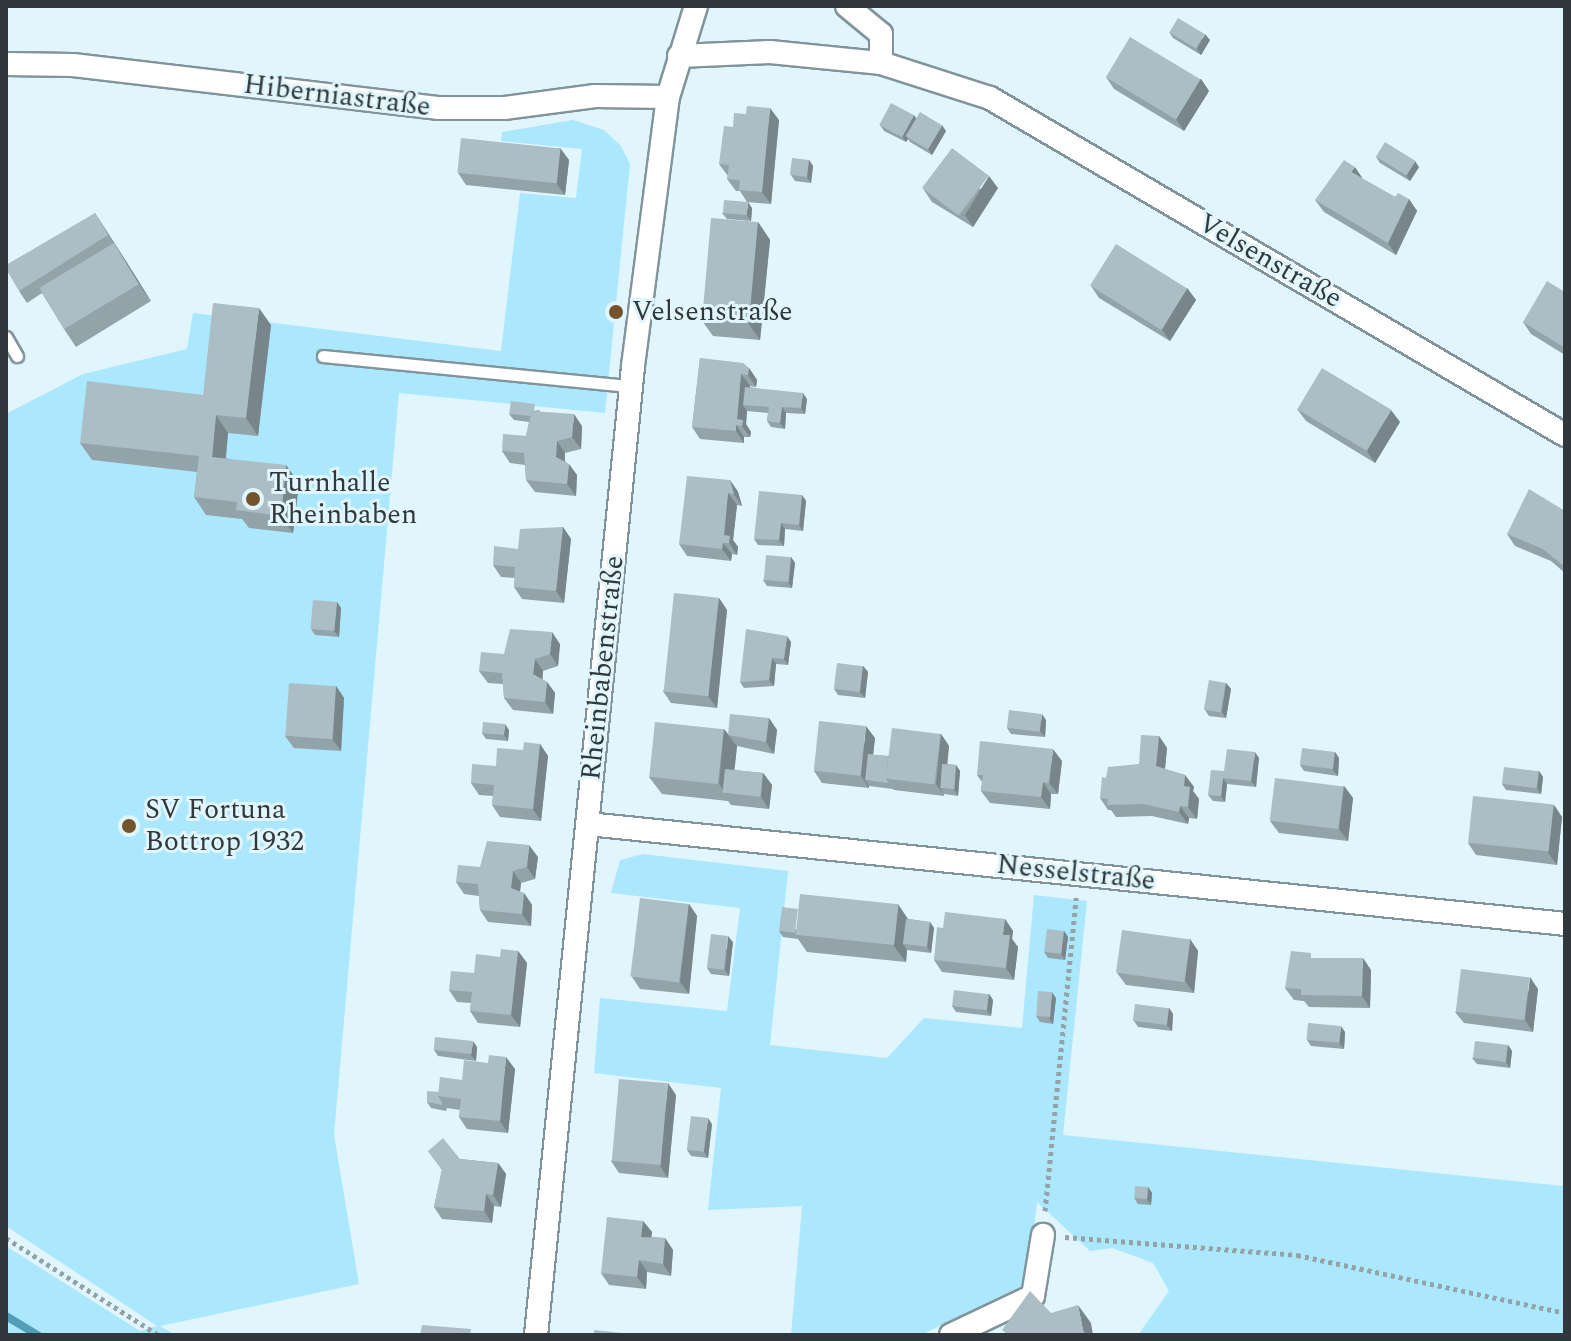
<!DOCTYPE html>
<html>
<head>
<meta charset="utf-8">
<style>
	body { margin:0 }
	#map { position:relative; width:1571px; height:1341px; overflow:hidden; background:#e0f5fc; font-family:Spectral,serif }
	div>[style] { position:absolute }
	.green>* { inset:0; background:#abe8fe }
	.stream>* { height:8px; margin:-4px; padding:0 4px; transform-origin:4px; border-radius:4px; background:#539db6 }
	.path>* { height:5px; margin-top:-2.5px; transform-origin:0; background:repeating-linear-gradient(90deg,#93a3a8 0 4px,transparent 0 8px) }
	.roads { filter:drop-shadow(2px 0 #81949b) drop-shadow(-2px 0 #81949b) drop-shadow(0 2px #81949b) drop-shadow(0 -2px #81949b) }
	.lane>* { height:11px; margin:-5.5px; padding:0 5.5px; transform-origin:5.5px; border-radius:5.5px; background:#fff }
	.street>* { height:22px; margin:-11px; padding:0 11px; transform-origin:11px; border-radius:11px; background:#fff }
	.wall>* { inset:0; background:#93a3aa }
	.shaded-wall>* { inset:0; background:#78858b }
	.building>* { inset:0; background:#abbec6; transform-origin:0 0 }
	.dots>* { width:22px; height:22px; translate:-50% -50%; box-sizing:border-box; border:4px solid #e0f5fc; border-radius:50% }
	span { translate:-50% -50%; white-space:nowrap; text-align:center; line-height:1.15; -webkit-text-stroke:6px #e0f5fc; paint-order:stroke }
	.street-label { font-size:28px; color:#30383b }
	.poi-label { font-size:28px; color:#30383b }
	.left { translate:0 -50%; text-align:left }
	.frame { position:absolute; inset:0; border:8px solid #30383b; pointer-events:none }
</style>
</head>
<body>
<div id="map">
	<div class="green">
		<div style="clip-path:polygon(573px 120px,604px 130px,621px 146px,630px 164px,605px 413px,399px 393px,334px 1135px,359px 1284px,160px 1326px,175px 1335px,6px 1335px,6px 1246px,140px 1331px,157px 1326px,6px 1226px,6px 414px,83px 374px,187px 349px,193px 313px,501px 351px,520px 193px,576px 198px,582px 149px,501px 141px,502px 132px)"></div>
		<div style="clip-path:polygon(643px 854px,788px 871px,770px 1045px,887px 1058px,924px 1018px,1022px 1028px,1034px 895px,1087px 901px,1063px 1135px,1563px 1186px,1565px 1172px,1565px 1335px,1138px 1335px,1169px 1291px,1153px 1263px,1112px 1248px,1090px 1251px,1037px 1202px,1028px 1283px,921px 1335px,791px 1335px,802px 1206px,708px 1210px,721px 1088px,594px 1073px,600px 998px,727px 1011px,740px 908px,611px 893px,620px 860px)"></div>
	</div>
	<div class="stream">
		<div style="left:6px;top:1316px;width:37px;rotate:31deg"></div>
	</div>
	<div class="path">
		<div style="left:1045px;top:1211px;width:315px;rotate:-84.3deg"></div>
		<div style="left:1065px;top:1237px;width:233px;rotate:4.4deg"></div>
		<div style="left:1297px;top:1255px;width:274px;rotate:12.2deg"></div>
		<div style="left:6px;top:1238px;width:180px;rotate:32.5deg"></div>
	</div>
	<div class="roads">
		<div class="lane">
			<div style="left:6px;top:337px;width:22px;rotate:60deg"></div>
			<div style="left:323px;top:356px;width:309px;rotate:5.6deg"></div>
		</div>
		<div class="street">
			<div style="left:847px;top:6px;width:44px;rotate:39.5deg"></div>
			<div style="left:881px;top:34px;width:29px;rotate:90deg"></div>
			<div style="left:679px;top:56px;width:91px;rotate:-2.5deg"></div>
			<div style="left:770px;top:52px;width:112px;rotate:5.7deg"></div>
			<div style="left:881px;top:63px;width:114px;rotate:17.8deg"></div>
			<div style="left:990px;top:98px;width:666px;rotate:30.37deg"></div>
			<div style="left:6px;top:64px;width:67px;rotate:0.9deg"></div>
			<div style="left:73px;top:65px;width:369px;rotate:6.7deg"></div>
			<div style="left:439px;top:108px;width:65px"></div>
			<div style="left:504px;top:108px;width:92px;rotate:-7.5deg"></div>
			<div style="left:595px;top:96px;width:73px;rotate:0.8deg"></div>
			<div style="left:588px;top:824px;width:982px;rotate:5.84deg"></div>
			<div style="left:536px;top:1335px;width:974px;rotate:-84.28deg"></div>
			<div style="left:633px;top:366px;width:271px;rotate:-82.6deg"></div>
			<div style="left:668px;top:97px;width:95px;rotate:-72.9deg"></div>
			<div style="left:951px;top:1335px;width:91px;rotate:-25.4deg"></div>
			<div style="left:1033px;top:1296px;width:62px;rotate:-80.7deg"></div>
		</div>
	</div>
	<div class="wall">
		<div style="clip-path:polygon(1169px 32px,1210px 40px,1201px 55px,1173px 38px)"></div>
		<div style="clip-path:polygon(1106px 77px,1201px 79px,1209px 91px,1184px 131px,1114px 89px)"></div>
		<div style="clip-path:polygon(916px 118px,946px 131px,932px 155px,910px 142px,908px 139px,906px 142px,884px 131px,880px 125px)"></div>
		<div style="clip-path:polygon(779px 120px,771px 204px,747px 202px,740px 191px,736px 191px,727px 179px,728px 176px,719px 164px,733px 127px)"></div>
		<div style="clip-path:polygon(560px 148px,569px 160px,565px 195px,466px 185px,458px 173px)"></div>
		<div style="clip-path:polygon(1376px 157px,1419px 167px,1410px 181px,1380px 163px)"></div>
		<div style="clip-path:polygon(809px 160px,813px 166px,811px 183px,795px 181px,791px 175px)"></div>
		<div style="clip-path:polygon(1363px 179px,1395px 197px,1409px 199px,1417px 211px,1396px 255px,1324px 212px,1315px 200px)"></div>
		<div style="clip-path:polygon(998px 188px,973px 227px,932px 202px,924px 190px)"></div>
		<div style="clip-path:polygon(752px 208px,751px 221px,727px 219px,722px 213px)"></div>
		<div style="clip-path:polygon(95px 213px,151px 301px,76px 347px,64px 329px,42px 293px,27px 303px,19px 291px)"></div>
		<div style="clip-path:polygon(758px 222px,770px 240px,760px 340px,713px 336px,700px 318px)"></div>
		<div style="clip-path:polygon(1091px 286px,1187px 288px,1196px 300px,1170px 341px,1099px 298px)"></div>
		<div style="clip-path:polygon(1565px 292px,1565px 355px,1531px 334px,1523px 322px)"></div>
		<div style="clip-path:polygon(271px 325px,258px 436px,228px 433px,226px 458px,299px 483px,293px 533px,249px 528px,242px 519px,206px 515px,194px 497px,197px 472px,92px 460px,80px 443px,203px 395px)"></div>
		<div style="clip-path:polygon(700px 358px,749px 368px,757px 380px,756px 387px,750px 386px,750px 387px,807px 399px,805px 414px,786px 413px,785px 429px,771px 427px,767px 421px,768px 413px,747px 411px,746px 424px,751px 432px,750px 437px,744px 437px,744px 443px,700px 439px,692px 427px)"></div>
		<div style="clip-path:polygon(1297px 409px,1400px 422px,1375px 463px,1306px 421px)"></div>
		<div style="clip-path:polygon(540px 410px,539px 412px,582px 426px,581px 449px,565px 453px,565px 461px,577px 475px,576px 496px,535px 492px,526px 480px,525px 465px,510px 463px,502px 451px,526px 436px,529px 422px,514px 420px,509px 414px)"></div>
		<div style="clip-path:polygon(730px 480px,738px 492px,742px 506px,737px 505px,733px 540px,738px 547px,737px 555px,732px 554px,731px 561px,687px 556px,679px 544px)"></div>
		<div style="clip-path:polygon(802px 495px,806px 501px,803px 531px,785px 529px,784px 546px,758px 545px,754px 539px)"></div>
		<div style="clip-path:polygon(1565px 511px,1565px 573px,1551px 561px,1515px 546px,1507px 534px)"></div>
		<div style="clip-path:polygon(563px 527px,571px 539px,564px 603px,522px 599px,514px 587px,515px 578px,501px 577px,493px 565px,518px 549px)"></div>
		<div style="clip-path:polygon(791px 557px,795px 563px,792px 588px,767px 586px,763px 580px)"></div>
		<div style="clip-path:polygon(719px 598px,727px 610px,717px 708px,671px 703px,663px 691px)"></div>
		<div style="clip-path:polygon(337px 602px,341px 608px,339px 637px,315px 635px,311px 629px)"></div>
		<div style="clip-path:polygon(791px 642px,788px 665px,776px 664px,774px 686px,744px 688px,740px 682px)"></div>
		<div style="clip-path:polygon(560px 644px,558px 666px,543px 671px,542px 679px,547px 682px,555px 693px,553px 714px,513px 710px,504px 698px,503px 684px,488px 683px,479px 671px,504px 654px)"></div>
		<div style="clip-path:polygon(863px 666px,868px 672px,865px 698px,838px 695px,834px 689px)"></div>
		<div style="clip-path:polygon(1226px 683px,1231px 689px,1226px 718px,1209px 716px,1205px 710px)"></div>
		<div style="clip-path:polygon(336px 686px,344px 698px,341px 751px,294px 748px,285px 736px)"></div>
		<div style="clip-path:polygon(769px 718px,777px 730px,774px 754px,737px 746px,728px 735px)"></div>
		<div style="clip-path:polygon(1046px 720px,1045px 737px,1011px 734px,1007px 728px)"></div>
		<div style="clip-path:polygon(724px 729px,737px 746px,734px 770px,763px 773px,772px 785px,769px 809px,731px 805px,728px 801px,662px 794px,649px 777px)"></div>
		<div style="clip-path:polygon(509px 730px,508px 741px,486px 739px,482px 733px)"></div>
		<div style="clip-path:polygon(941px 734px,949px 746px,947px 764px,956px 765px,960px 771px,958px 796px,944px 794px,944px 796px,894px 790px,893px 789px,869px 786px,869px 788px,822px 783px,814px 771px,875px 738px,873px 755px,888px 756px)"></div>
		<div style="clip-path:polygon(1159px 736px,1167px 748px,1165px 769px,1185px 775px,1194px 787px,1193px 791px,1199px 799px,1197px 819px,1189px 818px,1188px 824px,1152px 816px,1116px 817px,1111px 810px,1108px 810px,1100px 798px,1139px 764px)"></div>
		<div style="clip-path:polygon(540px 744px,548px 756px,541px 821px,500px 817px,492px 805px,493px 796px,479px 795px,471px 783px,496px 766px,523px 750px)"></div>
		<div style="clip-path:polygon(1335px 752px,1339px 758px,1338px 776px,1304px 771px,1300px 765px)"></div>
		<div style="clip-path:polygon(1259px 758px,1256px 787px,1227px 784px,1225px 802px,1213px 801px,1208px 795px,1224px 771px)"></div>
		<div style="clip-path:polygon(1062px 761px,1058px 794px,1051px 794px,1050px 809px,990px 803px,981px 791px,982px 782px,977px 775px)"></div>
		<div style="clip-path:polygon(1539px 771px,1543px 777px,1541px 794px,1506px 790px,1502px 784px)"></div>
		<div style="clip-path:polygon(1344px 786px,1353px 798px,1348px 841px,1279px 833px,1270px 821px)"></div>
		<div style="clip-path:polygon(1554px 805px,1562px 817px,1557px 865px,1476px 855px,1468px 843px)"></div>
		<div style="clip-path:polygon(538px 857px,535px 879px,521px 883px,520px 892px,524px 893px,532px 905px,531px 926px,488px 922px,480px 910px,479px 896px,464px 894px,456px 882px,480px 867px)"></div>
		<div style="clip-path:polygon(689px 904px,697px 916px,689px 994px,640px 989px,632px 977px)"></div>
		<div style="clip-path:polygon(909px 919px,930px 922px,934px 928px,931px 953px,907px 950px,906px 962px,807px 952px,798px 939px,783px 937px,779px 931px)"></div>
		<div style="clip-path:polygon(1005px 919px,1013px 931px,1012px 939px,1018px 947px,1014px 980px,942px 972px,934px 960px,943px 928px)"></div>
		<div style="clip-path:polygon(1064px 931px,1068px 937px,1065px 960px,1048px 958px,1044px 952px)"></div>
		<div style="clip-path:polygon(1190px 939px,1198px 951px,1194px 993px,1126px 985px,1117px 973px)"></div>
		<div style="clip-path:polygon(733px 942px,729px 976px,711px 974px,707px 968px)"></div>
		<div style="clip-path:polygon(518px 951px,527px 963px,520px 1027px,478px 1023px,470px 1011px,471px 1003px,457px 1002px,449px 990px,500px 957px)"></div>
		<div style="clip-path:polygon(1314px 958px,1371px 970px,1370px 1008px,1309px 1007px,1304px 1001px,1294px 1000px,1285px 988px)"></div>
		<div style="clip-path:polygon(1538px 989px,1533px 1032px,1464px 1023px,1455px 1012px)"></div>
		<div style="clip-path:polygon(989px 994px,993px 1000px,991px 1016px,956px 1012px,952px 1006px)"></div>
		<div style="clip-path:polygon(1056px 998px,1053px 1024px,1040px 1022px,1036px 1016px)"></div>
		<div style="clip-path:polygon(1169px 1008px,1173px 1014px,1172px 1031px,1138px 1027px,1134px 1021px)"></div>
		<div style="clip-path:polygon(1345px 1032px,1344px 1049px,1311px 1046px,1307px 1040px)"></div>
		<div style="clip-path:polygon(1508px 1045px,1512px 1051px,1510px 1068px,1477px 1064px,1472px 1058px)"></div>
		<div style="clip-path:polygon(477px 1047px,476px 1061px,438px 1056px,434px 1050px)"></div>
		<div style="clip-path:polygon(515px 1069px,508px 1133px,467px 1129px,459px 1117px,460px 1110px,447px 1108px,446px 1111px,431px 1108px,427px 1102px,439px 1092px,462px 1080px)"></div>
		<div style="clip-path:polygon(676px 1095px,668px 1178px,619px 1173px,611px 1161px)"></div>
		<div style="clip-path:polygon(712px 1124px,708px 1158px,691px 1156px,687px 1150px)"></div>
		<div style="clip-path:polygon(428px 1151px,460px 1159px,498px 1163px,506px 1174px,501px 1207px,494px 1206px,492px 1223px,442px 1219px,434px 1207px,442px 1170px)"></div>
		<div style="clip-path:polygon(1148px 1187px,1152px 1193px,1151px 1205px,1138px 1204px,1134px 1198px)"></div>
		<div style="clip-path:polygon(643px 1221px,652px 1232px,651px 1237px,665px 1238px,673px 1250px,671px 1276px,647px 1272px,646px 1289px,609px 1285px,601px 1273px)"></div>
	</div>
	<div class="shaded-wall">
		<div style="clip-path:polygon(1205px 34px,1210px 40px,1201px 55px,1197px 49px)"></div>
		<div style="clip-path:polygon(1201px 79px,1209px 91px,1184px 131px,1176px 119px)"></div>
		<div style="clip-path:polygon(770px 108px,779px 120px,771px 204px,762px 192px)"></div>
		<div style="clip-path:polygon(914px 115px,918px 121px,906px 136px,908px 139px,906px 142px,902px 136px)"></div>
		<div style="clip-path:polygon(942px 125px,946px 131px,932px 155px,928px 149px)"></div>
		<div style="clip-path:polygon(560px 148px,569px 160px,565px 195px,556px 183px)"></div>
		<div style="clip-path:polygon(809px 160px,813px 166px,811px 183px,807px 177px)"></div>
		<div style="clip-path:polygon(1415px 161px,1419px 167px,1410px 181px,1406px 175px)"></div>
		<div style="clip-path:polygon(1355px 167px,1363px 179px,1351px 172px)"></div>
		<div style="clip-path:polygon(989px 176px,998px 188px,973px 227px,965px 215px)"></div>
		<div style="clip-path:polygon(1409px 199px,1417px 211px,1396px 255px,1388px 243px)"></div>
		<div style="clip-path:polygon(748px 202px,752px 208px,751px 221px,747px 215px)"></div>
		<div style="clip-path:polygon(95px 213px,126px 261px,151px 301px,139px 284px)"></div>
		<div style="clip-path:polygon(758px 222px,770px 240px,760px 340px,748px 323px)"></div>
		<div style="clip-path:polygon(1187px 288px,1196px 300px,1170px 341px,1162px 330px)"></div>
		<div style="clip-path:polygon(259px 308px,271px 325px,258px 436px,246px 418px)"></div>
		<div style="clip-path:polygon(749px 368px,757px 380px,756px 387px,748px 375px)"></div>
		<div style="clip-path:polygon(741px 374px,750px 386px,748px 405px,743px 405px,747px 411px,746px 424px,751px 432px,750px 437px,737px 419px)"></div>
		<div style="clip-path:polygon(803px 393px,807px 399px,805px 414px,801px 408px)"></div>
		<div style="clip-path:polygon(782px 407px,786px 413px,785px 429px,780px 423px)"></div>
		<div style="clip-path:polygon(1391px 410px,1400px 422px,1375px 463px,1367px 451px)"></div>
		<div style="clip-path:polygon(574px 414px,582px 426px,581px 449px,572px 437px)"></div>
		<div style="clip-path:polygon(216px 415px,228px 433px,224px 474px,212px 457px)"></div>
		<div style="clip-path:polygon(736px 425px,744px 437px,744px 443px,736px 431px)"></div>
		<div style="clip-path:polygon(557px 441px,565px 453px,564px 469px,556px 457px)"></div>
		<div style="clip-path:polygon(569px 464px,577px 475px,576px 496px,567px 484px)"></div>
		<div style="clip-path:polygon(286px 465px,299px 483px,293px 533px,281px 516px)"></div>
		<div style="clip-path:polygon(730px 480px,738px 492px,742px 506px,734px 494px)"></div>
		<div style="clip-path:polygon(728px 493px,737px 505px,733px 540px,738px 547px,737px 555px,724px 535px)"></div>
		<div style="clip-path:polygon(802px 495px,806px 501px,803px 531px,799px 525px)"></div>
		<div style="clip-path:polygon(781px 523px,785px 529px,784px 546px,779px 540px)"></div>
		<div style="clip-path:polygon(563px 527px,571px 539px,564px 603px,556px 591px)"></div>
		<div style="clip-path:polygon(723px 543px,732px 554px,731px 561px,722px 549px)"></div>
		<div style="clip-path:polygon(791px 557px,795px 563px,792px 588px,788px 582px)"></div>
		<div style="clip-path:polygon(719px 598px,727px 610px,717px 708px,708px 696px)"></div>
		<div style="clip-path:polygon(337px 602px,341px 608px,339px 637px,334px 631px)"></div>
		<div style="clip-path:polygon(552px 632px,560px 644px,558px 666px,550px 654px)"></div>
		<div style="clip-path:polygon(787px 636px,791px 642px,788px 665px,784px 659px)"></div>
		<div style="clip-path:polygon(772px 658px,776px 664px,774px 686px,769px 680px)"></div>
		<div style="clip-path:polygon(535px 659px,543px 671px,542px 686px,533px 674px)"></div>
		<div style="clip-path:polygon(863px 666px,868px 672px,865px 698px,860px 692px)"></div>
		<div style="clip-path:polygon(547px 682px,555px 693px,553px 714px,545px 702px)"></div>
		<div style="clip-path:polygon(1226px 683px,1231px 689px,1226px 718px,1222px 712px)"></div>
		<div style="clip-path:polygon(336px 686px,344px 698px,341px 751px,333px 740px)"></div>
		<div style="clip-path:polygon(1042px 714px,1046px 720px,1045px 737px,1040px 731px)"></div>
		<div style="clip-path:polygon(769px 718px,777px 730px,774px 754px,766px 742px)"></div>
		<div style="clip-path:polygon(505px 724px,509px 730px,508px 741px,504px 735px)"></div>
		<div style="clip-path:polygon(866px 726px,875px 738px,870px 781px,865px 780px,869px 786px,869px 788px,861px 776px)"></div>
		<div style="clip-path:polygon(724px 729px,737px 746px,732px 794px,725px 793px,719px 784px)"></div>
		<div style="clip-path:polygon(941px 734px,949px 746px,945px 789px,940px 788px,944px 796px,936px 784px)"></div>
		<div style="clip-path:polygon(1159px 736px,1167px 748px,1164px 778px,1156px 766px)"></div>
		<div style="clip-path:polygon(540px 744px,548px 756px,541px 821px,533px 809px)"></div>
		<div style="clip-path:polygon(1053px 749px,1062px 761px,1058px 794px,1049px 783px)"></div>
		<div style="clip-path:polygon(1255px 752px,1259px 758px,1256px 787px,1251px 781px)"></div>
		<div style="clip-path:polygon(1335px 752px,1339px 758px,1338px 776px,1333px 770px)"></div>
		<div style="clip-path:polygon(956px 765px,960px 771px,958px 796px,954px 790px)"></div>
		<div style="clip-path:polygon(1539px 771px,1543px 777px,1541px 794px,1537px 788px)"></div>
		<div style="clip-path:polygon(763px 773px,772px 785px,769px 809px,761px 797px)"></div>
		<div style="clip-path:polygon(1185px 775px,1194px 787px,1193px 791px,1199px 799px,1197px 819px,1188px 807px,1184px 786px)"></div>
		<div style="clip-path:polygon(1223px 778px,1227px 784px,1225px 802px,1221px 796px)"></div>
		<div style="clip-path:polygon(1043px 782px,1051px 794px,1050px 809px,1041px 797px)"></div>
		<div style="clip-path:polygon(1344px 786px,1353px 798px,1348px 841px,1339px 829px)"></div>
		<div style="clip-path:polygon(1554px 805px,1562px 817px,1557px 865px,1548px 853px)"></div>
		<div style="clip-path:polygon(1180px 806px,1189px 818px,1188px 824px,1179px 812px)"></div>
		<div style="clip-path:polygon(529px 845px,538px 857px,535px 879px,527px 867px)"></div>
		<div style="clip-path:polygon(513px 871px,521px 883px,519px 899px,511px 888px)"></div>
		<div style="clip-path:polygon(524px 893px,532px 905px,531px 926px,522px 914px)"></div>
		<div style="clip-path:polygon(689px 904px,697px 916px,689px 994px,680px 982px)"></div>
		<div style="clip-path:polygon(898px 904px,910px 922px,903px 944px,907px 950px,906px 962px,893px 945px)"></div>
		<div style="clip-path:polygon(1005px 919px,1013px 931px,1012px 939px,1018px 947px,1014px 980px,1006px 968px,1003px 935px)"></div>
		<div style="clip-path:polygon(930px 922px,934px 928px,931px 953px,927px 947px)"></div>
		<div style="clip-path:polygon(1064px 931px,1068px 937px,1065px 960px,1061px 954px)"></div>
		<div style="clip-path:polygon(728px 936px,733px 942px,729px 976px,725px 970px)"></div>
		<div style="clip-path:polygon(1190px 939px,1198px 951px,1194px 993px,1185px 981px)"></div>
		<div style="clip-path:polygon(518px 951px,527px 963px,520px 1027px,511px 1015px)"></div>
		<div style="clip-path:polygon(1363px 958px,1371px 970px,1370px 1008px,1362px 996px)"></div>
		<div style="clip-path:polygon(1530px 977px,1538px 989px,1533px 1032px,1525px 1020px)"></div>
		<div style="clip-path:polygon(1052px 992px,1056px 998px,1053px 1024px,1049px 1018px)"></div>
		<div style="clip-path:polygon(989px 994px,993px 1000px,991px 1016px,987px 1010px)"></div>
		<div style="clip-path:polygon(1169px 1008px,1173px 1014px,1172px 1031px,1167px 1025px)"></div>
		<div style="clip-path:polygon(1341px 1026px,1345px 1032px,1344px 1049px,1339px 1043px)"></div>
		<div style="clip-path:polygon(473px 1041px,477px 1047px,476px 1061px,471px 1055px)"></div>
		<div style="clip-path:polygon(1508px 1045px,1512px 1051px,1510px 1068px,1506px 1062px)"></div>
		<div style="clip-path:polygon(506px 1057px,515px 1069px,508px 1133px,500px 1121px)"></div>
		<div style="clip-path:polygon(668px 1083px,676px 1095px,668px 1178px,660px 1166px)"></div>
		<div style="clip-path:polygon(708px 1118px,712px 1124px,708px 1158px,704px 1152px)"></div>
		<div style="clip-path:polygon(498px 1163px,506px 1174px,501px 1207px,493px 1195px)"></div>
		<div style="clip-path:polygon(1148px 1187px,1152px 1193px,1151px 1205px,1147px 1199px)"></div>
		<div style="clip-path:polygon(486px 1194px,494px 1206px,492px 1223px,484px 1211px)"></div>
		<div style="clip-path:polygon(643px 1221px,652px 1232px,650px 1249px,641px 1237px)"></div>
		<div style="clip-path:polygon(665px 1238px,673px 1250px,671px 1276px,663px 1264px)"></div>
		<div style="clip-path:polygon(639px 1260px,647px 1272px,646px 1289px,637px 1277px)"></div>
		<div style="clip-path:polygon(1078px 1305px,1091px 1323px,1093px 1335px,1084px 1335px)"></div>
	</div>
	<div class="building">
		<div style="left:1178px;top:18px;width:31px;height:17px;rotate:31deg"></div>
		<div style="left:1130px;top:37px;width:82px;height:47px;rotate:31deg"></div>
		<div style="left:891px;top:103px;width:26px;height:25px;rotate:28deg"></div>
		<div style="clip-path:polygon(747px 106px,770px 108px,762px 192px,739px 190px,740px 180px,727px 179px,729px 165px,719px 164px,724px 126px,733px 127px,734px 113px,746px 114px)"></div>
		<div style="left:920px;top:112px;width:26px;height:28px;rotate:31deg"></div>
		<div style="left:461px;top:138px;width:100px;height:35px;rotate:6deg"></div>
		<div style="left:1385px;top:142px;width:36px;height:17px;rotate:32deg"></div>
		<div style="left:952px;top:148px;width:46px;height:50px;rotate:37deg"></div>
		<div style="left:792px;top:158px;width:17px;height:17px;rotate:7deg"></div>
		<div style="clip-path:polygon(1344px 160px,1355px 167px,1351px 172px,1395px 197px,1398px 193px,1409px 199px,1388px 243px,1315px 200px)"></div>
		<div style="left:724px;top:200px;width:24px;height:13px;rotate:5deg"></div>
		<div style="clip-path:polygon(95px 213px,108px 235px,19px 291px,6px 269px,6px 265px)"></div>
		<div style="left:711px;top:218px;width:47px;height:101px;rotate:5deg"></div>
		<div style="left:114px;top:243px;width:48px;height:87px;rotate:59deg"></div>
		<div style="left:1116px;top:244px;width:84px;height:49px;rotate:32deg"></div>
		<div style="clip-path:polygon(1547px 281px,1565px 292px,1565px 348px,1523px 322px)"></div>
		<div style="clip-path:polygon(213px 303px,259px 308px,246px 418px,216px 415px,212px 457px,286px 465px,281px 516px,236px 510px,237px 502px,194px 497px,199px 456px,80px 443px,87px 381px,203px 395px)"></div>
		<div style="clip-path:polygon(700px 358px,743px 363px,749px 368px,748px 375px,741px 374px,737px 419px,743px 420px,742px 426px,736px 425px,736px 431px,692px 427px)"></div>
		<div style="left:1322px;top:368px;width:81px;height:48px;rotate:31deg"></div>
		<div style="clip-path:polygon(745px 387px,803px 393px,801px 408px,782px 407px,780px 423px,767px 421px,769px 407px,743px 405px)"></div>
		<div style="clip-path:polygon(511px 401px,535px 404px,534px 411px,532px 411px,531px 416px,509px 414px)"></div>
		<div style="clip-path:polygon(532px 411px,574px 414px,572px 437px,557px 441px,556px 457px,569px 464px,567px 484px,526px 480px,524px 453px,502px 451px,503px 434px,526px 436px)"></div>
		<div style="clip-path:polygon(687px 476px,730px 480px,734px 494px,728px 493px,724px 535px,730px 536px,729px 543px,723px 543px,722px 549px,679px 544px)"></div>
		<div style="clip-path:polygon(1529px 489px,1565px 511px,1565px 567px,1543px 549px,1507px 534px)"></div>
		<div style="clip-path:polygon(759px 491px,802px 495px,799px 525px,781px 523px,779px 540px,754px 539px)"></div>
		<div style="clip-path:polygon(563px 527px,556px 591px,514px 587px,515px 567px,493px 565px,494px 546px,518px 549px,520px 529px)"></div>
		<div style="left:766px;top:555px;width:25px;height:25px;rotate:5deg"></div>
		<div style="left:674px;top:593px;width:45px;height:99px;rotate:6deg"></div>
		<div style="left:313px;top:600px;width:24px;height:29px;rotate:5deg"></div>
		<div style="clip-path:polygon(510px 629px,552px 632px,550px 654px,535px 659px,533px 674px,547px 682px,545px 702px,504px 698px,502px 673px,479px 671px,481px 652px,504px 654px)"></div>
		<div style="clip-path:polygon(746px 629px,787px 636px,784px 659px,772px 658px,769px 680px,740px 682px)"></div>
		<div style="left:837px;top:663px;width:26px;height:26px;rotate:7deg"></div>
		<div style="left:1209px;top:680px;width:17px;height:30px;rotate:10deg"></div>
		<div style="left:289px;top:683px;width:47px;height:53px;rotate:4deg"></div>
		<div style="left:1009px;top:710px;width:33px;height:18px;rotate:7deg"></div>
		<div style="clip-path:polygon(730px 714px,769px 718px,766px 742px,728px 735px)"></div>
		<div style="left:819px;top:721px;width:47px;height:50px;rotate:6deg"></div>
		<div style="left:483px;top:722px;width:22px;height:11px;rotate:5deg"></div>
		<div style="left:655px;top:722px;width:69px;height:55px;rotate:6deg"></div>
		<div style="left:892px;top:728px;width:49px;height:51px;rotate:7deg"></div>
		<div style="clip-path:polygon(1141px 735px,1159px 736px,1156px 766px,1185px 775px,1184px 786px,1190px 787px,1188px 807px,1180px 806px,1179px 812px,1143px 804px,1107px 805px,1108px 799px,1100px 798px,1102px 777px,1106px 778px,1108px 767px,1139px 764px)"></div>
		<div style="clip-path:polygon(980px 741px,1053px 749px,1049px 783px,1043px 782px,1041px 797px,981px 791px,983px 775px,977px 775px)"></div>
		<div style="clip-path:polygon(524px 742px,540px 744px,533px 809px,492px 805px,494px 785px,471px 783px,472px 764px,496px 766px,497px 748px,523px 750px)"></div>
		<div style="left:1302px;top:748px;width:33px;height:17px;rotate:7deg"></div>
		<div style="clip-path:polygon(1227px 749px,1255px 752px,1251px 781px,1223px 778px,1221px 796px,1208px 795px,1211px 770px,1224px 771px)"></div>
		<div style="clip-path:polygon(868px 754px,888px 756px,886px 779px,889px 783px,865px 780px)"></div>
		<div style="left:942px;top:764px;width:14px;height:24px;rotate:4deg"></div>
		<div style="left:1504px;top:767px;width:35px;height:17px;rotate:7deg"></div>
		<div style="left:725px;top:769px;width:38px;height:24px;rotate:6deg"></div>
		<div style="left:1275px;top:778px;width:69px;height:43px;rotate:7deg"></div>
		<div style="left:1473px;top:796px;width:81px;height:47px;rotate:6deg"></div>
		<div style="clip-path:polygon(487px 841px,529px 845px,527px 867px,513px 871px,512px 880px,511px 888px,524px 893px,522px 914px,480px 910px,478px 884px,456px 882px,458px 865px,480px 867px)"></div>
		<div style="left:800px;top:894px;width:99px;height:41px;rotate:6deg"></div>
		<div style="left:640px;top:898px;width:49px;height:79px;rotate:7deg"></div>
		<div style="left:782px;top:907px;width:16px;height:24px;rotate:7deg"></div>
		<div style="clip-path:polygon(945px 912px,1005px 919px,1003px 935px,1010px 935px,1006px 968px,934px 960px,937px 927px,943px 928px)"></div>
		<div style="left:906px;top:919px;width:24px;height:25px;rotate:7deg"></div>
		<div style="left:1047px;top:929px;width:17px;height:23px;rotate:7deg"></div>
		<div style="left:1122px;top:930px;width:69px;height:43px;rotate:8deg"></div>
		<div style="left:711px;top:934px;width:17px;height:34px;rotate:7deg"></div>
		<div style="clip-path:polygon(501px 949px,518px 951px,511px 1015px,470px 1011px,472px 992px,449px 990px,451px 971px,474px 973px,476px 954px,500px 957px)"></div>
		<div style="clip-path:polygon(1291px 951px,1311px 953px,1311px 958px,1363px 958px,1362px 996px,1301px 995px,1301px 989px,1285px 988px)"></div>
		<div style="left:1461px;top:969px;width:69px;height:43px;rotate:7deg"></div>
		<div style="left:954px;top:990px;width:35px;height:16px;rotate:7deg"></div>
		<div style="left:1038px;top:991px;width:14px;height:25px;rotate:4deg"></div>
		<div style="left:1135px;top:1004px;width:34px;height:17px;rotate:7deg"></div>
		<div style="left:1308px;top:1023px;width:33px;height:17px;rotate:5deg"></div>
		<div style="left:435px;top:1037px;width:38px;height:13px;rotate:6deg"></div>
		<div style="left:1475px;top:1041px;width:33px;height:17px;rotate:7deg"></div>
		<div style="clip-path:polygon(489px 1055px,506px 1057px,500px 1121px,459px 1117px,461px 1099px,438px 1096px,440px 1077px,462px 1080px,464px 1060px,488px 1063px)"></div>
		<div style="left:619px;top:1079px;width:49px;height:82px;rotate:5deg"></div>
		<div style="clip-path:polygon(427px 1091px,439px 1092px,438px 1096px,442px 1102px,442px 1105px,427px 1102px)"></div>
		<div style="left:691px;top:1116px;width:17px;height:34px;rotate:7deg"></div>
		<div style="clip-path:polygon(443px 1138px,460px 1159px,498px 1163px,493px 1195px,486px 1194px,484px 1211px,434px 1207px,442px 1169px,428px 1151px)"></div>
		<div style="left:1135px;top:1186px;width:13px;height:12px;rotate:4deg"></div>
		<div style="clip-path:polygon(607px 1217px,643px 1221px,641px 1237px,665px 1238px,663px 1264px,639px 1260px,637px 1277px,601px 1273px)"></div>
		<div style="clip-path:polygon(1030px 1291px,1051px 1313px,1078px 1305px,1084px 1335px,1008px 1335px,1002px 1330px)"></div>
		<div style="clip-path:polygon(422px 1325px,471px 1329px,470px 1335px,420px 1335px)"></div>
		<div style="clip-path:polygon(594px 1330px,631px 1334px,631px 1335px,594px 1335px)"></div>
	</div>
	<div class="dots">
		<div style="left:616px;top:312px;background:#74542a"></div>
		<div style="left:253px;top:499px;background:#74542a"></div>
		<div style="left:129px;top:826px;background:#74542a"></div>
	</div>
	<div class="street-label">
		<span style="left:337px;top:96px;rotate:7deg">Hiberniastraße</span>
		<span style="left:1270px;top:261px;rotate:30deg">Velsenstraße</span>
		<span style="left:603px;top:668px;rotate:-84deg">Rheinbabenstraße</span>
		<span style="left:1076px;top:873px;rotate:6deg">Nesselstraße</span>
	</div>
	<div class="poi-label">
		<span class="left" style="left:632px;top:312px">Velsenstraße</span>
		<span class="left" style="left:269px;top:499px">Turnhalle<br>Rheinbaben</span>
		<span class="left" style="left:145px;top:826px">SV Fortuna<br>Bottrop 1932</span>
	</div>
	<div class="frame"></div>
</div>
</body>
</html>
